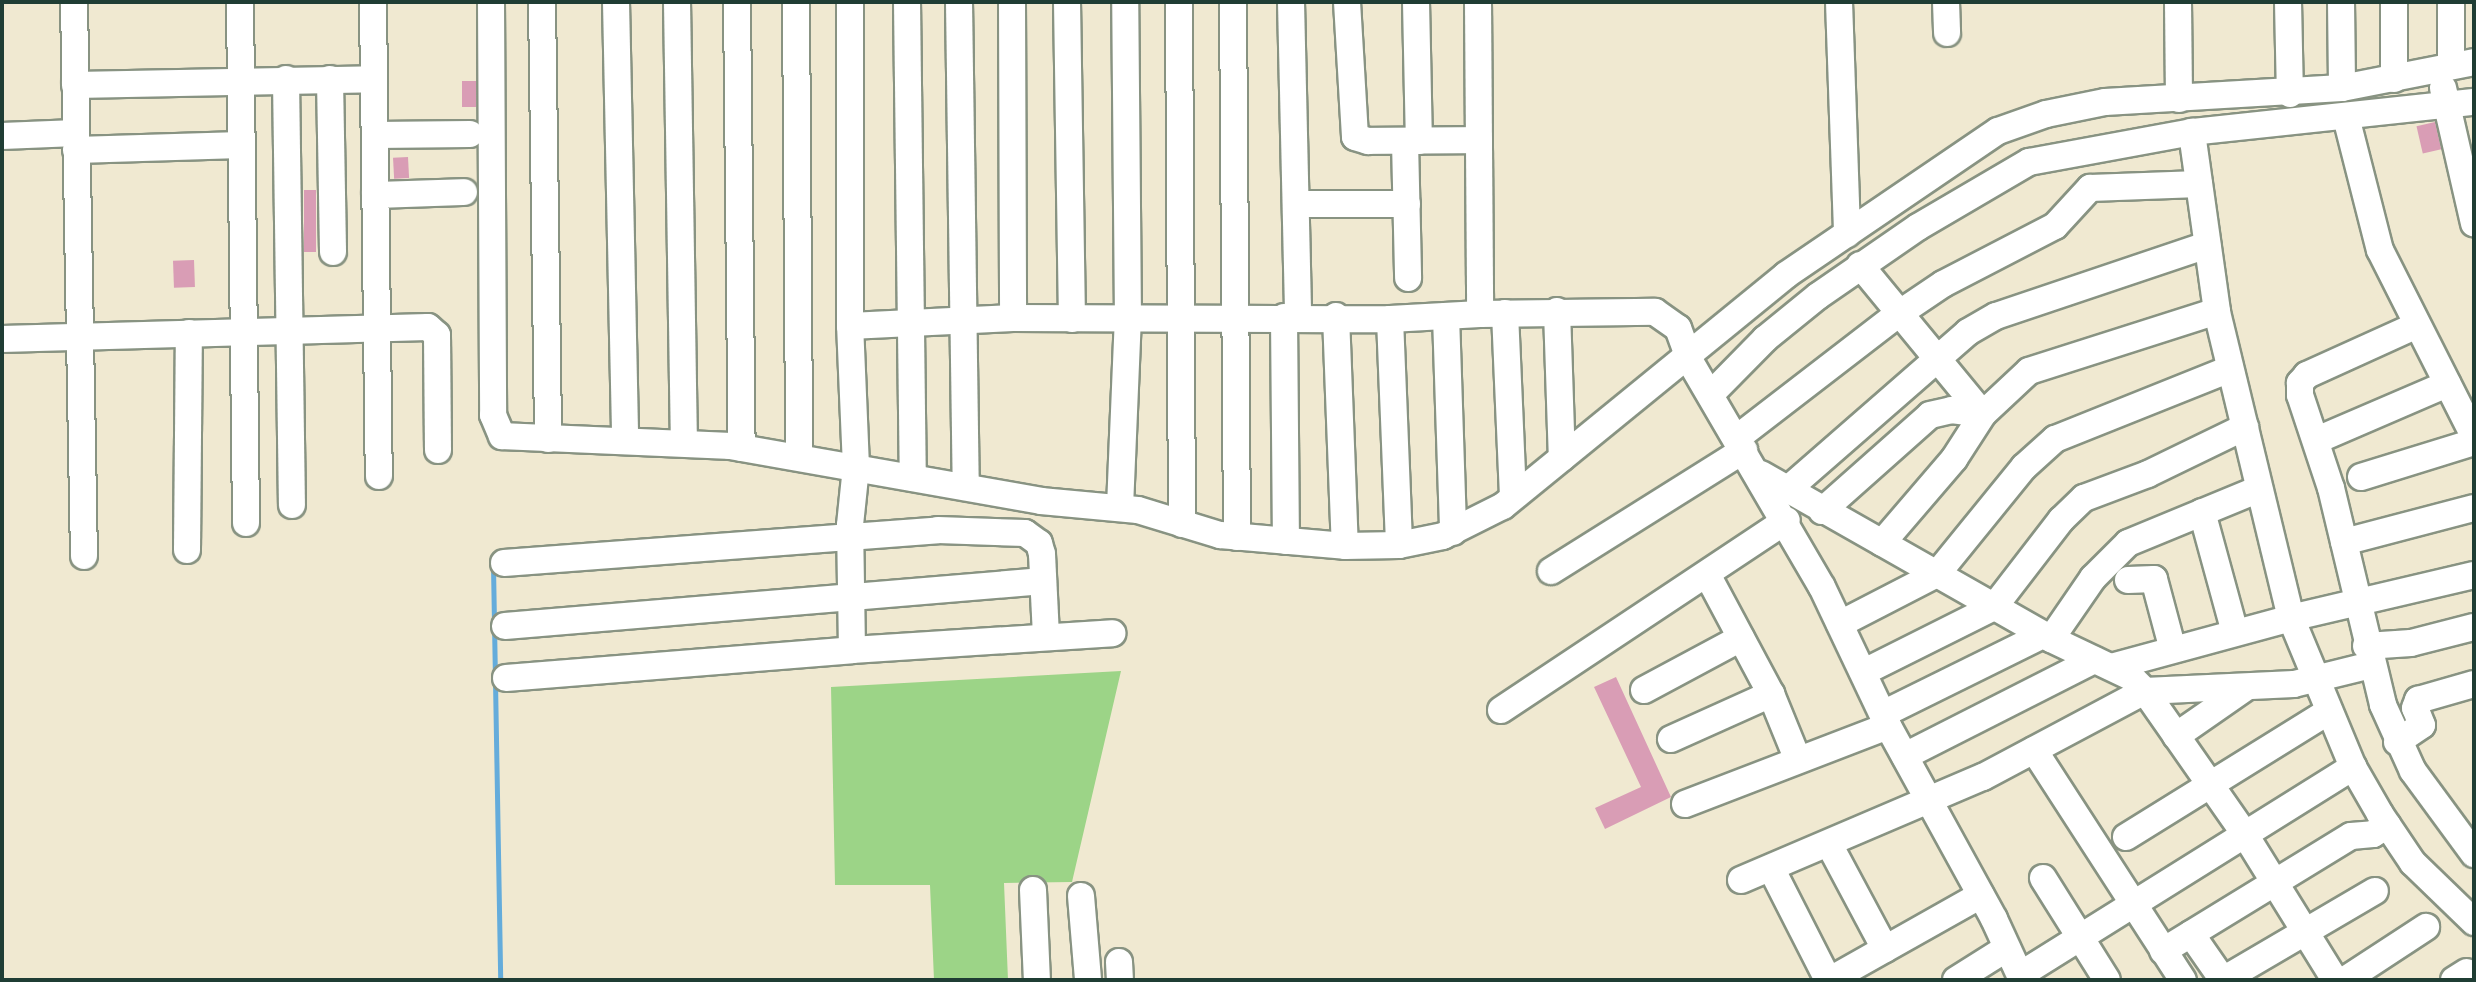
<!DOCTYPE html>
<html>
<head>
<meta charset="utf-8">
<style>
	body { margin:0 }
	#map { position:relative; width:2476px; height:982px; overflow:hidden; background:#f0e9d1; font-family:Vollkorn,serif }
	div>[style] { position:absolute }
	.green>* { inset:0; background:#9cd487 }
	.stream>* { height:5px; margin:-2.5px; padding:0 2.5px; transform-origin:2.5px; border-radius:2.5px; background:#64acdb }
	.building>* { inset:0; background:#d99db5; transform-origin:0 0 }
	.roads { filter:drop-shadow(2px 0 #889382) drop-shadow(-2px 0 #889382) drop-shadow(0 2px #889382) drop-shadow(0 -2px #889382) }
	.minor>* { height:26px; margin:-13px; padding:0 13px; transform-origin:13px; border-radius:13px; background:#fff }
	span { translate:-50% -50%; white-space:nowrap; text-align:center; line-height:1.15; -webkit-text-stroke:6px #f7f3e8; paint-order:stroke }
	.frame { position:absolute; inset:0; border:4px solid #1f3d34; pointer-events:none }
</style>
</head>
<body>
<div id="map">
	<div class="green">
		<div style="clip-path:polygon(1121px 671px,1072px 882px,1004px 883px,1008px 980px,934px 980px,930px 885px,835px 885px,831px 687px)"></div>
	</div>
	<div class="stream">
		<div style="left:493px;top:566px;width:414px;rotate:89deg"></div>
	</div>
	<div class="building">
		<div style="left:462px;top:81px;width:14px;height:26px"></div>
		<div style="left:2435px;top:122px;width:28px;height:19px;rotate:77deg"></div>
		<div style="left:408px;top:157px;width:21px;height:15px;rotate:87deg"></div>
		<div style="left:304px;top:190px;width:12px;height:62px"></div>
		<div style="left:194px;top:260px;width:27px;height:21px;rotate:88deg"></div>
		<div style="clip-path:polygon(1616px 677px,1671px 797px,1605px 829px,1595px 808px,1641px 787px,1594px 687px)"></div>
	</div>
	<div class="roads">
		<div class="minor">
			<div style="left:74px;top:2px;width:554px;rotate:88.97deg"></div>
			<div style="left:240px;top:2px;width:521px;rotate:89.34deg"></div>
			<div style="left:373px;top:2px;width:474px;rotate:89.3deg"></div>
			<div style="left:491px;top:2px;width:413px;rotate:89.7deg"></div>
			<div style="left:493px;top:415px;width:23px;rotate:67deg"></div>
			<div style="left:502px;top:436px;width:228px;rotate:2.5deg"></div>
			<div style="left:730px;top:446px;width:316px;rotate:10deg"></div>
			<div style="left:1041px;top:501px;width:97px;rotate:5.3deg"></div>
			<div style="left:1138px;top:510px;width:86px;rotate:17deg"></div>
			<div style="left:1220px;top:535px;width:125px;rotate:5deg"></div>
			<div style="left:1345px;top:546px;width:54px;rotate:-1.1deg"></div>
			<div style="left:1399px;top:545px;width:45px;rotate:-11.6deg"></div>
			<div style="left:1443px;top:536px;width:67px;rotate:-26.6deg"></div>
			<div style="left:1503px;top:506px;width:365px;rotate:-39.2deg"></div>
			<div style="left:1786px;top:275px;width:256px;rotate:-34.2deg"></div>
			<div style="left:1998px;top:131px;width:51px;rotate:-19.5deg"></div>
			<div style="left:2046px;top:114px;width:60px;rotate:-11.5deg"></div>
			<div style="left:2105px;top:102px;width:237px;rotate:-3.4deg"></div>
			<div style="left:2342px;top:88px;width:135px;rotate:-11.1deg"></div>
			<div style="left:542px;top:2px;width:437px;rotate:89.2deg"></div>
			<div style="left:616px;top:2px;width:438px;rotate:88.8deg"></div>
			<div style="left:677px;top:2px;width:439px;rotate:89.1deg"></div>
			<div style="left:737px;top:2px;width:446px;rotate:89.4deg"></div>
			<div style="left:796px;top:2px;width:455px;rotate:89.6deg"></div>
			<div style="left:907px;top:2px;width:476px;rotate:89.3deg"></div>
			<div style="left:959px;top:2px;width:485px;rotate:89.2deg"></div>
			<div style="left:1012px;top:2px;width:316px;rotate:89.8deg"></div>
			<div style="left:1067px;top:2px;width:317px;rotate:89.1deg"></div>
			<div style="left:1179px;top:2px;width:522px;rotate:89.67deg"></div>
			<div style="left:1233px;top:2px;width:535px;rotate:89.57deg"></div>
			<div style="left:1291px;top:2px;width:314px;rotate:88.7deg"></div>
			<div style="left:1347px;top:2px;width:135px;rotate:86.6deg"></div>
			<div style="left:1355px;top:137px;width:14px;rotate:17deg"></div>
			<div style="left:1368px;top:141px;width:111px;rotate:-0.5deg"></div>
			<div style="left:1416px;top:2px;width:139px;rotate:88.8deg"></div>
			<div style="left:1478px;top:2px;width:312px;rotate:89.6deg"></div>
			<div style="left:1480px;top:314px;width:175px;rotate:-0.7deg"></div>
			<div style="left:1655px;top:312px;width:28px;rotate:35deg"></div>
			<div style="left:1678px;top:328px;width:37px;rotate:70deg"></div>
			<div style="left:1691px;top:363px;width:259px;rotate:59.7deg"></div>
			<div style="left:1822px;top:587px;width:154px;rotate:64.6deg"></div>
			<div style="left:1888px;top:726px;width:220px;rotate:61.2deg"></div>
			<div style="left:1994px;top:919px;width:67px;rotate:65.3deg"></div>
			<div style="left:1839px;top:2px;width:232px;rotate:88deg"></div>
			<div style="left:1946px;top:2px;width:31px;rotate:88deg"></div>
			<div style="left:2178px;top:2px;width:97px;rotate:89.4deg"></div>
			<div style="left:2288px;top:2px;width:92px;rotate:88.8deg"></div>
			<div style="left:2341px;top:2px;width:86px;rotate:89.3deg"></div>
			<div style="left:2451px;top:66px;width:64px;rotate:-90deg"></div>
			<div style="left:286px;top:79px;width:426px;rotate:89.2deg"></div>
			<div style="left:330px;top:79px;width:173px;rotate:89deg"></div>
			<div style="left:2394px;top:79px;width:77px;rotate:-90deg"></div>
			<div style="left:75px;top:85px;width:299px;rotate:-1.1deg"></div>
			<div style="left:2443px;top:88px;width:139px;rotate:77.1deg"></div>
			<div style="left:2346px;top:117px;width:137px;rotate:75.7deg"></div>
			<div style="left:2380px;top:250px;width:208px;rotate:63.2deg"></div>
			<div style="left:375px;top:135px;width:95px;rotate:-0.6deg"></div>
			<div style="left:2px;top:136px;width:74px;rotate:-2.3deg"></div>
			<div style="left:1405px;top:141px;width:137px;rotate:88.7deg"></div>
			<div style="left:76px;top:150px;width:165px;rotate:-1.7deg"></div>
			<div style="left:375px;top:195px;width:89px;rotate:-1.9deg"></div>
			<div style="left:1296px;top:204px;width:111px"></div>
			<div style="left:1860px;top:265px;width:193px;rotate:50.5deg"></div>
			<div style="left:1557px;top:311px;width:147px;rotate:88.1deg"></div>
			<div style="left:1505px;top:313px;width:184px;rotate:87.5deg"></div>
			<div style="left:1336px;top:316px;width:230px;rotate:87.8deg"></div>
			<div style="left:1446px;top:316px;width:216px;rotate:88.1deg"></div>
			<div style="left:1284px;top:317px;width:224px;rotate:89.5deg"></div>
			<div style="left:1390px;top:319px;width:226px;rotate:87.7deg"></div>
			<div style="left:850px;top:326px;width:163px;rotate:-2.8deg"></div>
			<div style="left:1013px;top:318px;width:377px;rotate:0.2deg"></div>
			<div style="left:1390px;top:319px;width:90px;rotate:-3.2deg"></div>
			<div style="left:2415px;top:326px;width:119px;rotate:155.6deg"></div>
			<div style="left:2307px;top:375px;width:11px;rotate:131deg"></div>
			<div style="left:2300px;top:383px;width:12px;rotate:90deg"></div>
			<div style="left:2300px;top:395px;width:98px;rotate:71.6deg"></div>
			<div style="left:2331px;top:488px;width:223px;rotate:76.5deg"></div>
			<div style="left:2383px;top:705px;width:72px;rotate:65.6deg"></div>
			<div style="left:2413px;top:771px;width:103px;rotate:53.7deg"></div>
			<div style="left:2px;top:339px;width:426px;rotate:-1.6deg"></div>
			<div style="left:428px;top:327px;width:12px;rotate:42deg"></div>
			<div style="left:437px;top:335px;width:115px;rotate:89.5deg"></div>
			<div style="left:1712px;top:393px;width:76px;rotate:-45.5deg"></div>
			<div style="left:1765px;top:339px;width:68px;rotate:-39.1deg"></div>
			<div style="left:1818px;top:296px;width:121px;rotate:-34.6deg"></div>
			<div style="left:1918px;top:227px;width:129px;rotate:-30.4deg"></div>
			<div style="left:2029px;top:162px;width:166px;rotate:-10.4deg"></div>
			<div style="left:2192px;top:132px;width:284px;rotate:-6.1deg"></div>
			<div style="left:1737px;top:438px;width:202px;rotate:-37.6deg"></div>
			<div style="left:1897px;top:315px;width:55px;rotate:-34deg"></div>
			<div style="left:1943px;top:284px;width:126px;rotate:-27.4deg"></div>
			<div style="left:2055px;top:226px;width:52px;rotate:-47.4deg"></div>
			<div style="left:2090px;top:188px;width:109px;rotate:-2.1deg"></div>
			<div style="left:2317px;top:440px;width:142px;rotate:-23.3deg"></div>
			<div style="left:1761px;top:474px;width:334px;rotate:29.6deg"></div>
			<div style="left:2051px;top:639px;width:89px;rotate:25.4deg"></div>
			<div style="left:2131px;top:677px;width:20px;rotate:45deg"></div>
			<div style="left:2145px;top:691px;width:149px;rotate:-2.7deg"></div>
			<div style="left:2294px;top:684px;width:79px;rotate:-13.9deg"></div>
			<div style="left:2361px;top:477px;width:118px;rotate:-17.2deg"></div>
			<div style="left:1787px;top:490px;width:240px;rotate:-41.1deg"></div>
			<div style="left:1968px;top:332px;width:32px;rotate:-30deg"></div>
			<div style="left:1996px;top:316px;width:223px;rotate:-18.6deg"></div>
			<div style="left:1120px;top:507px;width:187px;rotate:-87.6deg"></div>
			<div style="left:1128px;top:320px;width:318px;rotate:-90.5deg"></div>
			<div style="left:1822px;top:511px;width:144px;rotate:-41.6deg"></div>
			<div style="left:1930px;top:415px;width:22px;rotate:-13deg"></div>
			<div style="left:1951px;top:410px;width:32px;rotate:7deg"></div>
			<div style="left:2202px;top:512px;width:125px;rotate:74.7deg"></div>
			<div style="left:2344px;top:542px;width:134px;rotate:-14.7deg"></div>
			<div style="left:1882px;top:543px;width:111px;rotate:-49.4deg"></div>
			<div style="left:1954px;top:459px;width:54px;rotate:-57.2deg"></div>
			<div style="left:1983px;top:414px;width:63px;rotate:-43.1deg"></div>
			<div style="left:2029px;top:371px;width:197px;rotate:-17.7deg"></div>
			<div style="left:187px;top:550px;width:217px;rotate:-89.5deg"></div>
			<div style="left:504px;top:563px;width:435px;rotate:-4.3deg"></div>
			<div style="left:938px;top:530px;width:87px;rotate:2deg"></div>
			<div style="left:1025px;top:533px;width:17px;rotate:36deg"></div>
			<div style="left:1039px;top:543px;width:11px;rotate:75deg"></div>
			<div style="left:1042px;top:554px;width:83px;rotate:87.2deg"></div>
			<div style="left:1551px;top:571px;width:228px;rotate:-32.1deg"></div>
			<div style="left:2474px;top:575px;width:188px;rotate:166.8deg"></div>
			<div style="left:2291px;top:618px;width:161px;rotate:67.4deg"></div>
			<div style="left:2353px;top:767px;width:54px;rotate:60.1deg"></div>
			<div style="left:2380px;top:814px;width:59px;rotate:56deg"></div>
			<div style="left:2413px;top:863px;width:85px;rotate:44deg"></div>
			<div style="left:1708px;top:576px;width:134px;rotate:61.9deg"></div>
			<div style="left:1771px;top:694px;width:71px;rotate:67.8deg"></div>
			<div style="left:2128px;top:580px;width:26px;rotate:-2deg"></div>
			<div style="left:2154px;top:579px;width:73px;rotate:75deg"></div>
			<div style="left:1840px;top:624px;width:109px;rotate:-27.3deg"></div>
			<div style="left:1937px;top:574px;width:138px;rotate:-50.9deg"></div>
			<div style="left:2024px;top:467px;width:42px;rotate:-42.1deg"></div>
			<div style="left:2055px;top:439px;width:188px;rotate:-21.8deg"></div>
			<div style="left:505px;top:626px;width:540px;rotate:-4.78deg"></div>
			<div style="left:2051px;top:639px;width:74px;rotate:-55.5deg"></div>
			<div style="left:2093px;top:578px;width:49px;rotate:-45deg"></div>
			<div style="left:2128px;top:543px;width:142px;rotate:-22.4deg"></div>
			<div style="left:2366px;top:646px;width:45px;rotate:-3.8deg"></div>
			<div style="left:2411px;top:643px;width:65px;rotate:-14.3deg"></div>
			<div style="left:852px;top:650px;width:261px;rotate:-3.7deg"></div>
			<div style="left:2111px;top:667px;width:187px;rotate:-15.2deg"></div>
			<div style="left:2291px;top:618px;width:316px;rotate:-103.6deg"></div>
			<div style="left:2217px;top:311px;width:181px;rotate:-98deg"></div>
			<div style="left:1864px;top:672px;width:145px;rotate:-26.6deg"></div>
			<div style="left:1994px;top:607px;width:110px;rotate:-52.4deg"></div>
			<div style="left:2061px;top:520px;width:32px;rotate:-44deg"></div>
			<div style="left:2084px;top:498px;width:68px;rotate:-20.6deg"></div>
			<div style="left:2148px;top:474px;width:108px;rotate:-25.9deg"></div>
			<div style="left:506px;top:678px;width:347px;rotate:-4.6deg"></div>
			<div style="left:852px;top:650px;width:125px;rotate:-90.9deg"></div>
			<div style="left:850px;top:525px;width:58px;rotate:-84.1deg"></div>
			<div style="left:856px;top:467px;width:141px;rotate:-92.4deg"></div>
			<div style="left:850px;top:326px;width:324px;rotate:-90deg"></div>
			<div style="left:1644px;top:690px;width:110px;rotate:-28.2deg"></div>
			<div style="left:1501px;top:710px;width:343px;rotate:-33.6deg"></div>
			<div style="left:1883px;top:714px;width:178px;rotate:-26.3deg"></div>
			<div style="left:2176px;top:736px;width:84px;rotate:-34.8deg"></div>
			<div style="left:1671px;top:739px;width:110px;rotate:-24.2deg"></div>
			<div style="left:2397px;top:742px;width:30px;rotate:-34deg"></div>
			<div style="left:2422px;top:725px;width:18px;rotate:-112deg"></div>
			<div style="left:2415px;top:708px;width:9px;rotate:-69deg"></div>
			<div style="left:2418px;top:700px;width:58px;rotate:-15.9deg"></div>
			<div style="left:2034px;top:750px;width:274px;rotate:57.1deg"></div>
			<div style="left:1905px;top:756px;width:212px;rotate:-26.9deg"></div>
			<div style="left:1685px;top:804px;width:217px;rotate:-21deg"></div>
			<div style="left:2126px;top:837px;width:239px;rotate:-31.8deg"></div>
			<div style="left:1829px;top:844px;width:119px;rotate:61.9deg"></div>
			<div style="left:1771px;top:868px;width:126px;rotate:63deg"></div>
			<div style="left:2043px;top:878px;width:120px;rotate:57.9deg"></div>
			<div style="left:1741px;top:880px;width:263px;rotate:-23.1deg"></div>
			<div style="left:1983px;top:777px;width:183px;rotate:-28deg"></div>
			<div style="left:2145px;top:691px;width:173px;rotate:55.1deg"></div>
			<div style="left:2244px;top:833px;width:173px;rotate:58.2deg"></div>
			<div style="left:1033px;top:890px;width:90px;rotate:87.5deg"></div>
			<div style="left:1081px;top:896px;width:84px;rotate:85.2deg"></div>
			<div style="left:2191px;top:934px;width:56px;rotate:55.2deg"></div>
			<div style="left:2163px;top:951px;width:220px;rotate:-31.5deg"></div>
			<div style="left:2351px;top:836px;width:22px;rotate:-5deg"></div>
			<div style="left:2373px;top:834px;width:17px;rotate:-31deg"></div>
			<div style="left:1119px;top:962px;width:18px;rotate:87deg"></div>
			<div style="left:2020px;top:975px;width:393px;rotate:-32deg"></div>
			<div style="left:1830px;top:980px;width:173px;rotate:-29.4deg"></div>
			<div style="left:1956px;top:980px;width:60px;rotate:-32.1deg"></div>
			<div style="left:2223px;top:980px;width:176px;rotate:-30.4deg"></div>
			<div style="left:2345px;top:980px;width:97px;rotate:-33.2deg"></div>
			<div style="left:2454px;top:980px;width:15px;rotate:-32deg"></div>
		</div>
	</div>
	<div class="frame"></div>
</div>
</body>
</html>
